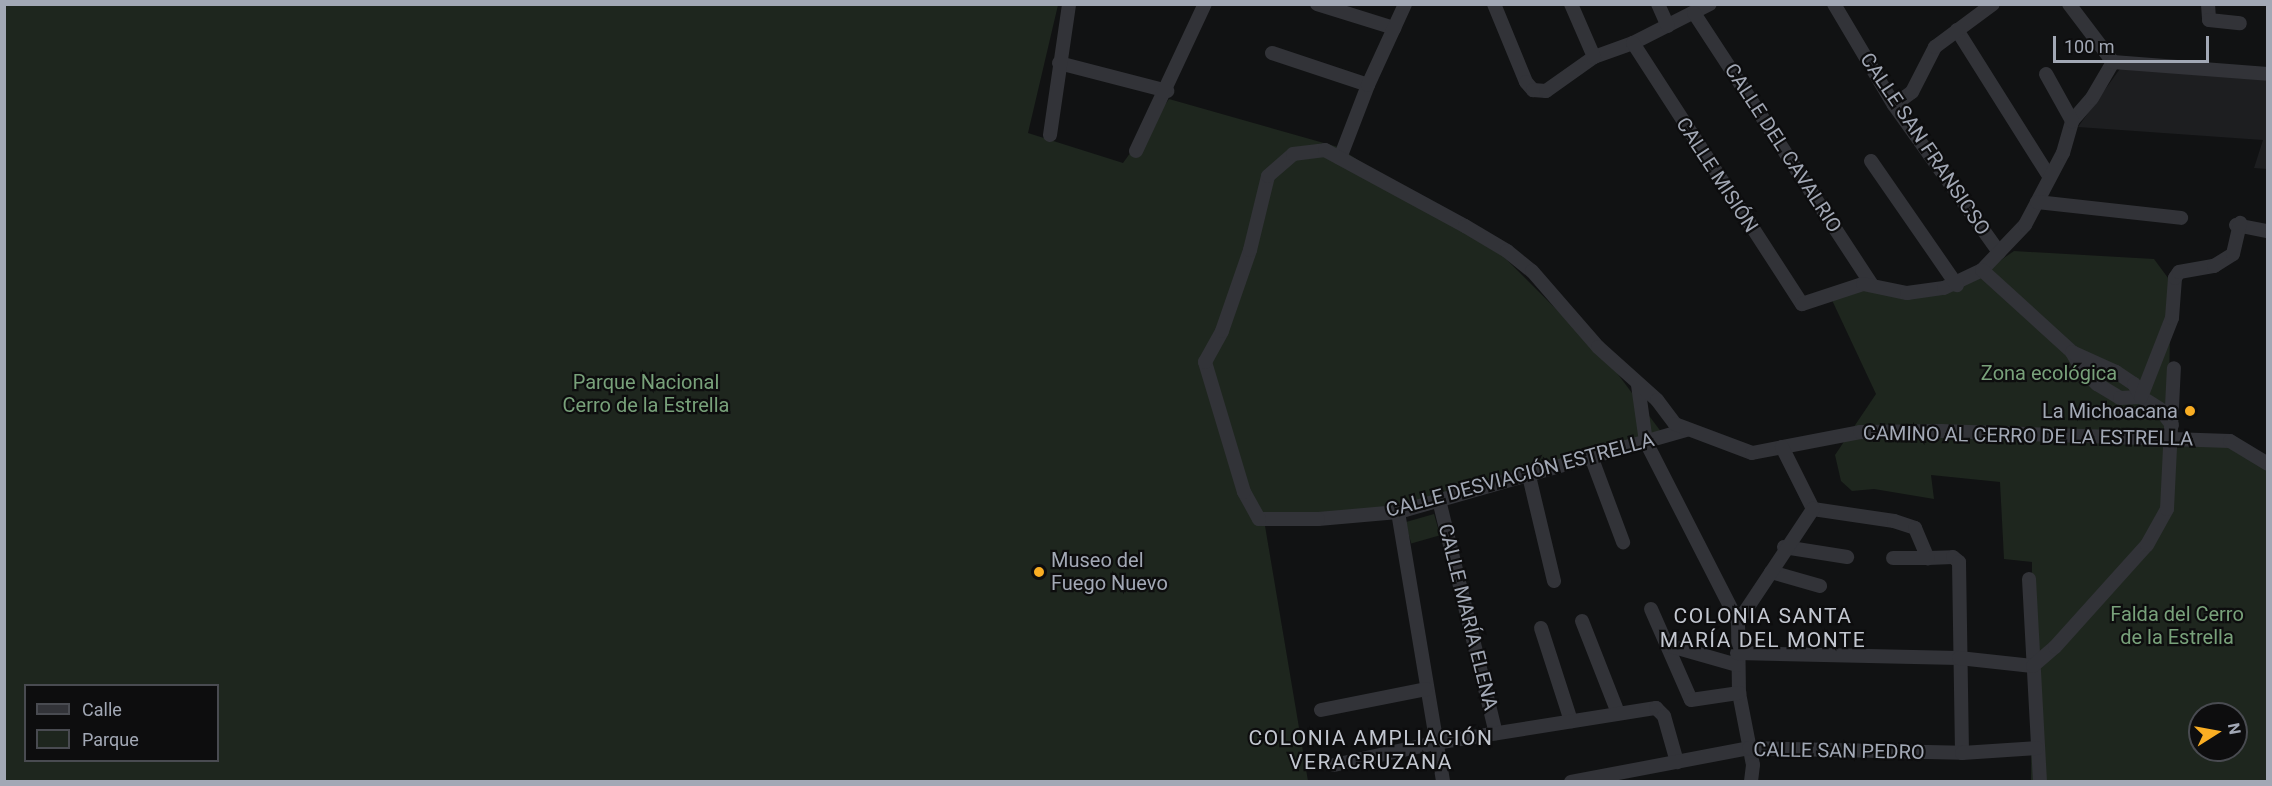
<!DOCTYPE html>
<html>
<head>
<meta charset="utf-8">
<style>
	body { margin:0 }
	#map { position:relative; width:2272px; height:786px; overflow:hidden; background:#111213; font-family:Roboto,sans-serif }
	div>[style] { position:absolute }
	.built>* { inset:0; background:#1d1e20 }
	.green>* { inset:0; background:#1e261e; transform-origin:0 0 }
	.minor>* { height:14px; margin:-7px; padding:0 7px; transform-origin:7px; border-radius:7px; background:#323338 }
	.dots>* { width:16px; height:16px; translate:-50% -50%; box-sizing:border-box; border:3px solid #0d0d0e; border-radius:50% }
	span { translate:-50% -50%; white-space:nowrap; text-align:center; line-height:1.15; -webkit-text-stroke:4.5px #0d0d0e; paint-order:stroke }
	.street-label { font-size:20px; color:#a2a8b5 }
	.park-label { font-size:20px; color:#78a17a }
	.poi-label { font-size:20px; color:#a2a8b5 }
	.right { translate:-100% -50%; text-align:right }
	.left { translate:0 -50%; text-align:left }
	.neighbourhood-label { font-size:21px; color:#c3c7d0; letter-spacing:1.5px }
	.frame { position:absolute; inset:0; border:6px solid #a2a8b5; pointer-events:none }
	.legend { position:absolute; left:24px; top:684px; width:195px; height:78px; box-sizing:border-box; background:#0d0d0e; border:2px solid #494b51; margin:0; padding:8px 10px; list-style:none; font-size:18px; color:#a2a8b5 }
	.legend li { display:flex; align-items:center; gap:12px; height:30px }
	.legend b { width:30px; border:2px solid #494b51 }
	.north { position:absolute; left:2188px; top:702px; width:60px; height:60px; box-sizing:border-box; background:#0d0d0e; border:2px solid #494b51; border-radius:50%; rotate:79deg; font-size:16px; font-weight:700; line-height:24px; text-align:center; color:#a2a8b5 }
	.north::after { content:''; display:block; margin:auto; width:21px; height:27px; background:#faae23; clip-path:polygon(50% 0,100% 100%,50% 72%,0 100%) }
	.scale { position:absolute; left:2053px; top:36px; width:156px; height:27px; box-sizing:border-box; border:3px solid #a2a8b5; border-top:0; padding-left:8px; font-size:18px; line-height:21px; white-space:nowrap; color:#a2a8b5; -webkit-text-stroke:4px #0d0d0e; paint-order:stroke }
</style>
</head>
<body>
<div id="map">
	<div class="built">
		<div style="clip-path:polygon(2122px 66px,2267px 78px,2267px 169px,2254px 168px,2263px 140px,2078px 127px)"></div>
	</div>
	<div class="green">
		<div style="clip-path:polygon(evenodd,5px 5px,1058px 5px,1028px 133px,1123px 163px,1169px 99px,1338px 147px,1499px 252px,1608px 361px,1662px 433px,1385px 517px,1263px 514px,1308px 781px,5px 782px,5px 5px,26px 686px,218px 686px,218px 760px,26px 760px,26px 686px)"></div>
		<div style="clip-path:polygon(evenodd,2014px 251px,2154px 259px,2171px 282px,2168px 438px,2224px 441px,2267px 470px,2267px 781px,2031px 781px,2032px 562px,2004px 559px,2000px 482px,1931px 475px,1934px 499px,1874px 489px,1852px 491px,1841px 481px,1835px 455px,1876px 394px,1831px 298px,1862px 288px,1956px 291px,2014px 251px,2200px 714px,2236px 714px,2236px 750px,2200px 750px,2200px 714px)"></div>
		<div style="left:1434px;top:514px;width:22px;height:30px;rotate:74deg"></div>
	</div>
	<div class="minor">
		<div style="left:1317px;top:4px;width:81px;rotate:17.3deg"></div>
		<div style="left:1494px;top:4px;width:84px;rotate:67.7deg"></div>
		<div style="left:1526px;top:82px;width:11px;rotate:49deg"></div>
		<div style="left:1533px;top:90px;width:13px;rotate:4deg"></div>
		<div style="left:1546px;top:91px;width:59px;rotate:-35.3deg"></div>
		<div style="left:1594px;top:57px;width:41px;rotate:-19.7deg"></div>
		<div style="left:1633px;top:43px;width:86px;rotate:-26.9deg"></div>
		<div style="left:1571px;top:4px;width:58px;rotate:66.5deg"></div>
		<div style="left:1658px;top:4px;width:24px;rotate:66deg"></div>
		<div style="left:1834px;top:4px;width:117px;rotate:59.3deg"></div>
		<div style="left:1894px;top:105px;width:181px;rotate:54.5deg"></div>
		<div style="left:2069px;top:4px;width:73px;rotate:52.8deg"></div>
		<div style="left:2208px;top:4px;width:16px;rotate:86deg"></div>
		<div style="left:2209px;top:20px;width:31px;rotate:6deg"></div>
		<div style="left:1694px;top:13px;width:324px;rotate:56.8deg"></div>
		<div style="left:1957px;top:30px;width:173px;rotate:57.8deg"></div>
		<div style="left:1633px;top:43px;width:311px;rotate:57.1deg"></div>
		<div style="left:1802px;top:304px;width:64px;rotate:-18.2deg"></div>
		<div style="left:1863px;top:284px;width:45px;rotate:11.6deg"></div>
		<div style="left:1907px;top:293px;width:37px;rotate:-8deg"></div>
		<div style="left:1944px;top:288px;width:42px;rotate:-25.3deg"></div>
		<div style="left:1982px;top:270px;width:62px;rotate:-46.3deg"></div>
		<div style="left:2025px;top:225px;width:81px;rotate:-62.2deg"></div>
		<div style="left:2063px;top:153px;width:33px;rotate:-74deg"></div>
		<div style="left:2072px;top:121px;width:30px;rotate:-49deg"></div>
		<div style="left:2092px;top:98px;width:42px;rotate:-59.7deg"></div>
		<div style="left:1272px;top:53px;width:101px;rotate:18.4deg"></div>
		<div style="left:2113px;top:62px;width:155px;rotate:4.4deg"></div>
		<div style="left:1059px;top:63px;width:112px;rotate:14.5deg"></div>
		<div style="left:2046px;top:74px;width:54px;rotate:61deg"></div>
		<div style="left:1894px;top:105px;width:22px;rotate:-36deg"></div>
		<div style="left:1912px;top:92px;width:51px;rotate:-62.9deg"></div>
		<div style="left:1935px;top:47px;width:72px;rotate:-36.6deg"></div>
		<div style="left:1050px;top:135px;width:132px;rotate:-81.7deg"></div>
		<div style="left:1136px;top:151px;width:162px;rotate:-64.9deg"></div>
		<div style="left:1340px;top:158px;width:78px;rotate:-69deg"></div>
		<div style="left:1368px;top:85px;width:89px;rotate:-65.4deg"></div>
		<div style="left:1871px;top:161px;width:151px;rotate:55.3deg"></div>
		<div style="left:2037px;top:202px;width:145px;rotate:6.3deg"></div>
		<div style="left:2236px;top:225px;width:33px;rotate:11deg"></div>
		<div style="left:1982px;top:270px;width:122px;rotate:42.3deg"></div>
		<div style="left:2072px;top:352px;width:21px;rotate:61deg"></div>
		<div style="left:2082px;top:370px;width:21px;rotate:43deg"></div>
		<div style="left:2097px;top:384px;width:27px;rotate:31deg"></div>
		<div style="left:2120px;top:398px;width:21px;rotate:-3deg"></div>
		<div style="left:2141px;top:397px;width:22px;rotate:32deg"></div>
		<div style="left:2160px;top:409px;width:20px;rotate:53deg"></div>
		<div style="left:2072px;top:352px;width:48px;rotate:24.4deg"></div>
		<div style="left:2116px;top:372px;width:22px;rotate:34deg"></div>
		<div style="left:2134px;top:384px;width:15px;rotate:62deg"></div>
		<div style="left:1638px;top:385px;width:58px;rotate:82deg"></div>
		<div style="left:1646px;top:442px;width:202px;rotate:62.9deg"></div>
		<div style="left:1738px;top:622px;width:71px;rotate:89.2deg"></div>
		<div style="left:1739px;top:693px;width:73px;rotate:79deg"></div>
		<div style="left:1753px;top:765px;width:17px;rotate:97deg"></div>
		<div style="left:2141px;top:397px;width:85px;rotate:-68.6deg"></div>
		<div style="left:2172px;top:318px;width:40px;rotate:-85.7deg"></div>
		<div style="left:2175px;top:278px;width:7px;rotate:-56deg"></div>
		<div style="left:2179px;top:272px;width:36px;rotate:-10deg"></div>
		<div style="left:2214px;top:266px;width:22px;rotate:-32deg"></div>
		<div style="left:2233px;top:254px;width:32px;rotate:-77deg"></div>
		<div style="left:1686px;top:430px;width:299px;rotate:164.1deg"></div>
		<div style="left:1398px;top:512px;width:80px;rotate:175deg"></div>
		<div style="left:1318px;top:519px;width:59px;rotate:180deg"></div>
		<div style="left:1259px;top:519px;width:31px;rotate:-119deg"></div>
		<div style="left:1244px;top:492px;width:136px;rotate:-106.7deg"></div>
		<div style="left:1205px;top:362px;width:35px;rotate:-61deg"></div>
		<div style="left:1222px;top:331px;width:86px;rotate:-70.9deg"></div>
		<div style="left:1250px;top:250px;width:76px;rotate:-76.3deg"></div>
		<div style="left:1268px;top:176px;width:33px;rotate:-41deg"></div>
		<div style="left:1293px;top:154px;width:32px;rotate:-7deg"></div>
		<div style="left:1325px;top:150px;width:159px;rotate:28.5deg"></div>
		<div style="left:1465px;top:226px;width:49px;rotate:30.8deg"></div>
		<div style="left:1507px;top:251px;width:32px;rotate:39deg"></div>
		<div style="left:1532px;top:271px;width:101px;rotate:49deg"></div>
		<div style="left:1598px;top:347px;width:79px;rotate:41.9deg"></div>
		<div style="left:1657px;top:400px;width:30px;rotate:53deg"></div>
		<div style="left:1675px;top:424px;width:82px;rotate:20.6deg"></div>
		<div style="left:1752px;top:453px;width:110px;rotate:-11deg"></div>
		<div style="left:1860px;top:432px;width:81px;rotate:-0.7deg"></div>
		<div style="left:1941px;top:431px;width:289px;rotate:2deg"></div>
		<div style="left:2230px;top:441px;width:44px;rotate:31.2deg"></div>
		<div style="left:1782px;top:447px;width:69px;rotate:63.4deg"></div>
		<div style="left:1813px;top:509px;width:82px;rotate:8.4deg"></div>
		<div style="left:1894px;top:521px;width:22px;rotate:18deg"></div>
		<div style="left:1915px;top:528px;width:33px;rotate:67deg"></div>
		<div style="left:1928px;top:558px;width:25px;rotate:-2deg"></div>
		<div style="left:1953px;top:557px;width:8px;rotate:40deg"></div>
		<div style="left:1959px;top:562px;width:191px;rotate:89.1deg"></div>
		<div style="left:1592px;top:459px;width:89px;rotate:69.5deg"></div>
		<div style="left:1529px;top:476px;width:108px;rotate:76.6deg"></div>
		<div style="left:1439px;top:500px;width:240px;rotate:76.3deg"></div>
		<div style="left:1398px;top:512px;width:274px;rotate:80.5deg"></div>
		<div style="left:1784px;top:547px;width:64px;rotate:9deg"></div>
		<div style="left:1893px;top:558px;width:35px"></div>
		<div style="left:1771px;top:572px;width:51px;rotate:15.9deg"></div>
		<div style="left:2029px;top:579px;width:203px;rotate:86.9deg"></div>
		<div style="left:1651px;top:609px;width:99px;rotate:66.3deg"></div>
		<div style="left:1691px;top:700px;width:49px;rotate:-8.3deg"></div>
		<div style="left:1582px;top:621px;width:99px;rotate:68.6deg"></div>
		<div style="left:1738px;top:622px;width:136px;rotate:-56.4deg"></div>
		<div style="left:1541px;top:628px;width:98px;rotate:72.1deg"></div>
		<div style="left:1667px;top:645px;width:73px;rotate:15.9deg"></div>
		<div style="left:1737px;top:653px;width:222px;rotate:1.3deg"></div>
		<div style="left:1959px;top:658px;width:74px;rotate:6.2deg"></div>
		<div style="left:2033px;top:666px;width:29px;rotate:-41deg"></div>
		<div style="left:2055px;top:647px;width:137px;rotate:-48deg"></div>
		<div style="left:2147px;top:545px;width:41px;rotate:-60.9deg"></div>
		<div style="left:2167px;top:509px;width:141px;rotate:-87.2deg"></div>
		<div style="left:1321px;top:710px;width:107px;rotate:-11.3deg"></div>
		<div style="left:1334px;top:765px;width:103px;rotate:-12.3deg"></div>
		<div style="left:1435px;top:743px;width:224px;rotate:-9deg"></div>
		<div style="left:1656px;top:708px;width:11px;rotate:45deg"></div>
		<div style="left:1664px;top:716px;width:48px;rotate:74.2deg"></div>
		<div style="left:1571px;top:782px;width:181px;rotate:-10.8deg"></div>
		<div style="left:1749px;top:748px;width:213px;rotate:1.3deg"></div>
		<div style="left:1962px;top:753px;width:75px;rotate:-3.8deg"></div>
	</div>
	<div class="dots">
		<div style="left:2190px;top:411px;background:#faae23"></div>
		<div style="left:1039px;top:572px;background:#faae23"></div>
	</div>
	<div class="street-label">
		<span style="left:1925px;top:144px;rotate:56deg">CALLE SAN FRANSICSO</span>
		<span style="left:1783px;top:148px;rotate:57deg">CALLE DEL CAVALRIO</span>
		<span style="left:1717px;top:175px;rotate:57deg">CALLE MISIÓN</span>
		<span style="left:2028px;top:436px;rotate:1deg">CAMINO AL CERRO DE LA ESTRELLA</span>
		<span style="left:1520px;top:475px;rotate:-15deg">CALLE DESVIACIÓN ESTRELLA</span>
		<span style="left:1468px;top:617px;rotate:76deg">CALLE MARÍA ELENA</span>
		<span style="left:1839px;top:751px;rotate:1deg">CALLE SAN PEDRO</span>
	</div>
	<div class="park-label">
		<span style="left:2049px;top:373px">Zona ecológica</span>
		<span style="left:646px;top:394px">Parque Nacional<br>Cerro de la Estrella</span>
		<span style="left:2177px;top:626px">Falda del Cerro<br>de la Estrella</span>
	</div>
	<div class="poi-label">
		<span class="right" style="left:2178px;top:411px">La Michoacana</span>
		<span class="left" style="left:1051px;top:572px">Museo del<br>Fuego Nuevo</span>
	</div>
	<div class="neighbourhood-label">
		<span style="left:1763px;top:628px">COLONIA SANTA<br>MARÍA DEL MONTE</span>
		<span style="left:1371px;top:750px">COLONIA AMPLIACIÓN<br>VERACRUZANA</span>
	</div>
	<div class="frame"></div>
	<ul class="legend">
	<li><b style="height:8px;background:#323338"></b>Calle</li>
	<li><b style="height:16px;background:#1e261e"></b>Parque</li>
	</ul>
	<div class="north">N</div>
	<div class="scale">100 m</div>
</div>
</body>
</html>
